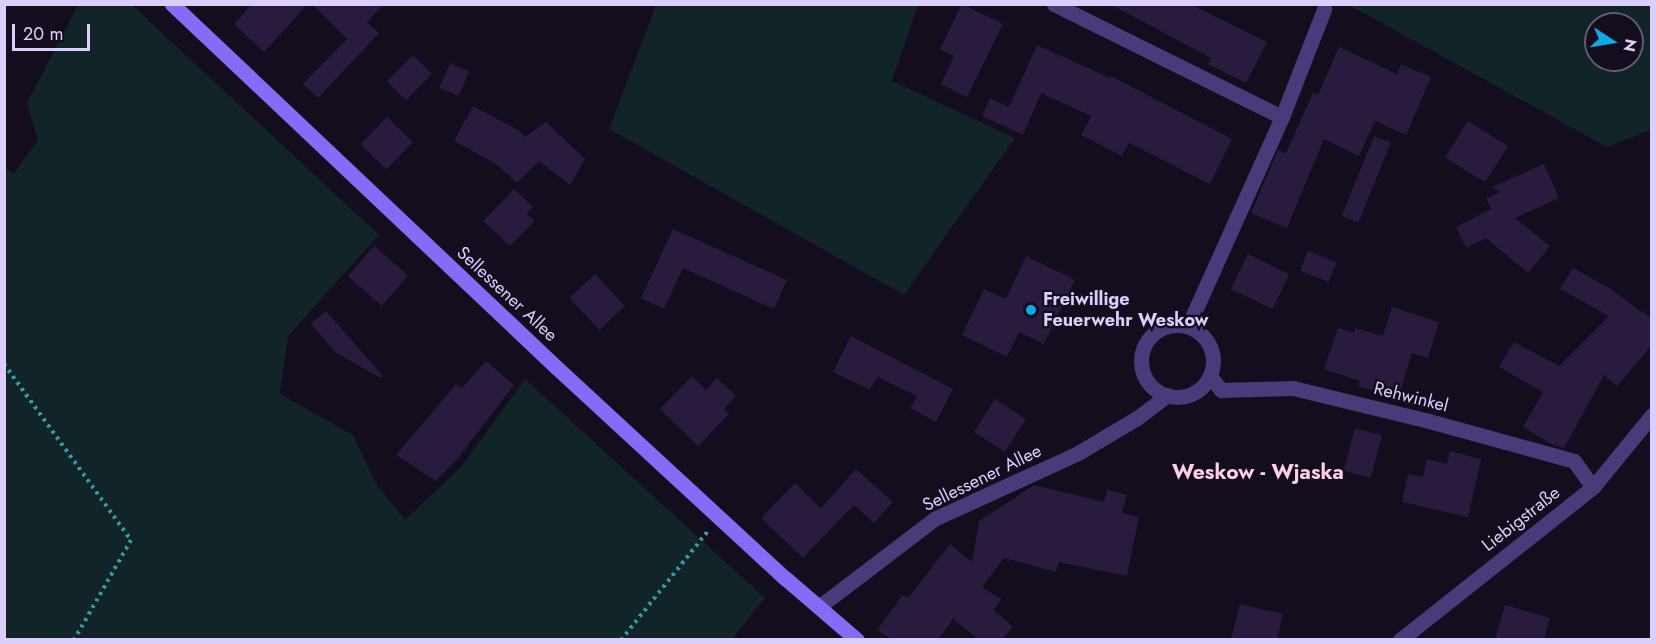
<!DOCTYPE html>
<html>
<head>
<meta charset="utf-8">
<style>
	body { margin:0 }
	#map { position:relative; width:1656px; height:644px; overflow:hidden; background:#130d1e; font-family:Jost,sans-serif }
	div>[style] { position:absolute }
	.green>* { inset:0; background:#112427 }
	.building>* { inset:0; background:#281b3e; transform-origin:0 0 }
	.path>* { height:4px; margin-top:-2px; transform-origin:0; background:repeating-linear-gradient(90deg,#359ba9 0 3px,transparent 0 7.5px) }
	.street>* { height:15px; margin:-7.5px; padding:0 7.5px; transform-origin:7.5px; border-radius:7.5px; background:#493b7a }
	.street>.ring { margin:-7.5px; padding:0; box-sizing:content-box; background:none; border:15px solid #493b7a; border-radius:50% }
	.secondary>* { height:15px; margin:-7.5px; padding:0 7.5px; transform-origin:7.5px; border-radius:7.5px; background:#876af6 }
	.dots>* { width:16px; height:16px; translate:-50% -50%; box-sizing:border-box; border:3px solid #130d1e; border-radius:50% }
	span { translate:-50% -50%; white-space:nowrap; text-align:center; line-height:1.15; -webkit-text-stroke:4.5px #130d1e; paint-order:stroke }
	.street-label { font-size:18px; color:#dbcdfc }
	.poi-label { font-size:18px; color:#dbcdfc; font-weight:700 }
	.left { translate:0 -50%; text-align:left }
	.quarter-label { font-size:21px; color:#fccfe4; font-weight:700 }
	.frame { position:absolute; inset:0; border:6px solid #dbcdfc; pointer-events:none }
	.north { position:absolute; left:1584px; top:12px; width:60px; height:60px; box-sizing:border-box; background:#130d1e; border:2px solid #635a77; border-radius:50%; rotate:102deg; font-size:16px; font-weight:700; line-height:24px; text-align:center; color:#dbcdfc }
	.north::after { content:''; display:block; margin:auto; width:21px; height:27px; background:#0eaae7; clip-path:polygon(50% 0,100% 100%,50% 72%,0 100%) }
	.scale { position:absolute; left:12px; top:24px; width:78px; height:27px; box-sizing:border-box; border:3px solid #dbcdfc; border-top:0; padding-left:8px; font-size:18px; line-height:21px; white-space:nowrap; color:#dbcdfc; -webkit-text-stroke:4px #130d1e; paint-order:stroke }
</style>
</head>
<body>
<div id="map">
	<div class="green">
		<div style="clip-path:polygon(78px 5px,132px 5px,379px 235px,288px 336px,280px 394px,353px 435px,377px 485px,405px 520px,461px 467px,525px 379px,765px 598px,732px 639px,5px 639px,5px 168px,14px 173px,38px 140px,27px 103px)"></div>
		<div style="clip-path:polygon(918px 5px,892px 81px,1015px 138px,904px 295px,609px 129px,656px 5px)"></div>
		<div style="clip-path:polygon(evenodd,1349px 5px,1651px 5px,1651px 130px,1607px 147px,1349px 5px,1596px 24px,1632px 24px,1632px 60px,1596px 60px,1596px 24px)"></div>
	</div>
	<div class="building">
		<div style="clip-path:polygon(252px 4px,308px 4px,264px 52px,234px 24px)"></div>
		<div style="clip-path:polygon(312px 4px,384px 4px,367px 22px,379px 33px,318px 98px,303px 84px,347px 39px)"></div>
		<div style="clip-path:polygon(962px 4px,1003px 24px,967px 97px,941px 84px,954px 56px,940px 49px)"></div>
		<div style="clip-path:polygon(1110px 4px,1190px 4px,1267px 42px,1246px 83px,1208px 64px,1211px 58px)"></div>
		<div style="clip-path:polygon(1037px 45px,1110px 78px,1111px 76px,1232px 139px,1210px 184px,1129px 143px,1122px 156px,1081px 135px,1091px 116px,1041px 93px,1023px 135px,982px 116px,990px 98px,1009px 107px)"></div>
		<div style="clip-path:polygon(1339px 47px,1397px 74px,1401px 64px,1431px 77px,1406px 135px,1375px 121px,1359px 156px,1324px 139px,1287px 228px,1251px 213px,1278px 150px,1286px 153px,1313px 93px,1318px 95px)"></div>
		<div style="left:413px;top:55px;width:27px;height:37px;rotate:45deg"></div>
		<div style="left:450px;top:63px;width:21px;height:27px;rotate:23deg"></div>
		<div style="clip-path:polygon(473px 106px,518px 130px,525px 137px,546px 122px,585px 159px,570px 185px,539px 161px,517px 183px,496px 164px,454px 141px)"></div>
		<div style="left:387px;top:117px;width:36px;height:38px;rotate:44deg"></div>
		<div style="left:1468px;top:121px;width:47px;height:43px;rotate:32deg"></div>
		<div style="left:1374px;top:136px;width:18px;height:86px;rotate:22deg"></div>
		<div style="clip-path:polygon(1544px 164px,1559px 198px,1515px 218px,1550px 246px,1528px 273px,1486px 238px,1466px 248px,1456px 227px,1491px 209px,1486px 199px,1500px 192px,1492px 187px)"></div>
		<div style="clip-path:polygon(514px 189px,533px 207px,527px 214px,535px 221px,510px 246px,483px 221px)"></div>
		<div style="clip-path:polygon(673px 229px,787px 280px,774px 309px,683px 268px,664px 309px,641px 298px)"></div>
		<div style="left:374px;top:246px;width:45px;height:40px;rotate:41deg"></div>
		<div style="left:1308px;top:251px;width:31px;height:21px;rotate:22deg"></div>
		<div style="left:1248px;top:254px;width:46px;height:39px;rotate:26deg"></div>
		<div style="clip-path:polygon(1026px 256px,1075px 280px,1044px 344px,1019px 332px,1007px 357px,962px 335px,984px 289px,1006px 299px)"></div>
		<div style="clip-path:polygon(1573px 268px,1609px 288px,1652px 319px,1652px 345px,1617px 386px,1604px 375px,1564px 448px,1553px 445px,1523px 427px,1543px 392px,1499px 367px,1514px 342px,1559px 366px,1609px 316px,1560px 289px)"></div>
		<div style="left:595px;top:274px;width:44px;height:35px;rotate:47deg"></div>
		<div style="clip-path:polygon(1392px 307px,1439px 322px,1428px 358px,1412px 353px,1398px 398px,1358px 386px,1360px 381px,1324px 369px,1338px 328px,1354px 333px,1355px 328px,1383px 336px)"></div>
		<div style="clip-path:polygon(326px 311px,383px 376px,381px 378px,336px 353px,311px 324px)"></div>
		<div style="clip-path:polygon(851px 336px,953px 389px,936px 422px,910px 408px,917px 396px,877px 377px,870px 390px,833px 372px)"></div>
		<div style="clip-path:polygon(486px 361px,514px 385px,458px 458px,436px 481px,396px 455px,456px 384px,462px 388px)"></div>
		<div style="clip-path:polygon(692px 376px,706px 390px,717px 378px,736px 396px,724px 409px,729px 414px,698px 446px,660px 409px)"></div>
		<div style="left:995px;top:399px;width:37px;height:39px;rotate:33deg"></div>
		<div style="left:1355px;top:428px;width:28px;height:44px;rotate:15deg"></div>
		<div style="clip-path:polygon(1450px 451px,1481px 459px,1468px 517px,1402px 502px,1408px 474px,1423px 477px,1427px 459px,1447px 464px)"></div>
		<div style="clip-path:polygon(856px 469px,893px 502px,874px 523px,854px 505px,803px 558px,761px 518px,795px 483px,821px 508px)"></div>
		<div style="clip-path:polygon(1034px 485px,1104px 502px,1107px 490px,1127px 495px,1122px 513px,1139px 517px,1127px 576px,1059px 562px,1056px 572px,1004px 558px,982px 587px,1001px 599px,994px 610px,1013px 627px,1002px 639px,978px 639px,953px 619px,939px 639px,891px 639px,877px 630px,902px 596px,909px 597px,950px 544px,972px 562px,979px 521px)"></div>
		<div style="clip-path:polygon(1240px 604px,1283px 614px,1277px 639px,1231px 639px)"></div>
		<div style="clip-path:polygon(1505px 605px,1550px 618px,1544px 639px,1495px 639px)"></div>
	</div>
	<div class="path">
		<div style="left:4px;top:364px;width:217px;rotate:54.2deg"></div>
		<div style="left:131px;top:540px;width:115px;rotate:119.7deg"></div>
		<div style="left:621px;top:640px;width:139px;rotate:-51.4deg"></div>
	</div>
	<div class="street">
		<div style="left:1054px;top:4px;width:254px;rotate:26.4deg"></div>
		<div style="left:1282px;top:117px;width:229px;rotate:114.2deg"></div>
		<div style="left:1282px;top:117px;width:116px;rotate:-68.7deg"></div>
		<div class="ring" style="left:1141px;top:325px;width:57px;height:57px"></div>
		<div style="left:1210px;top:376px;width:18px;rotate:52deg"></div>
		<div style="left:1221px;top:390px;width:72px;rotate:-1.6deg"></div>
		<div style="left:1293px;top:388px;width:140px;rotate:13.6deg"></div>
		<div style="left:1429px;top:421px;width:150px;rotate:15.4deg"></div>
		<div style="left:1574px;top:461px;width:32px;rotate:54deg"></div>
		<div style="left:820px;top:606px;width:143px;rotate:-37.3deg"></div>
		<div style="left:934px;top:519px;width:158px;rotate:-24.6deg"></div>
		<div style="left:1078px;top:453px;width:69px;rotate:-30.7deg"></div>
		<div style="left:1137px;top:418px;width:38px;rotate:-37deg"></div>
		<div style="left:1400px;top:640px;width:246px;rotate:-38.4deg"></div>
		<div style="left:1593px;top:487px;width:93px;rotate:-50.7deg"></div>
	</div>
	<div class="secondary">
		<div style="left:172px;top:4px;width:528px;rotate:43.39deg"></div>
		<div style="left:556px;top:367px;width:311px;rotate:42.7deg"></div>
		<div style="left:785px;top:578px;width:95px;rotate:40.7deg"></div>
	</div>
	<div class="dots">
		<div style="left:1031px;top:310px;background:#0eaae7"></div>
	</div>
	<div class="street-label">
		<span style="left:507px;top:294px;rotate:43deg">Sellessener Allee</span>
		<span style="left:1411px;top:397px;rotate:14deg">Rehwinkel</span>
		<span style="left:982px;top:478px;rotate:-26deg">Sellessener Allee</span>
		<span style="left:1521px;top:519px;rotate:-38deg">Liebigstraße</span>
	</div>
	<div class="poi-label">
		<span class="left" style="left:1043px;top:310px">Freiwillige<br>Feuerwehr Weskow</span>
	</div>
	<div class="quarter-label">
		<span style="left:1258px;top:472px">Weskow - Wjaska</span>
	</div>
	<div class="frame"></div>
	<div class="north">N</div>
	<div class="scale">20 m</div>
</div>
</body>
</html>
